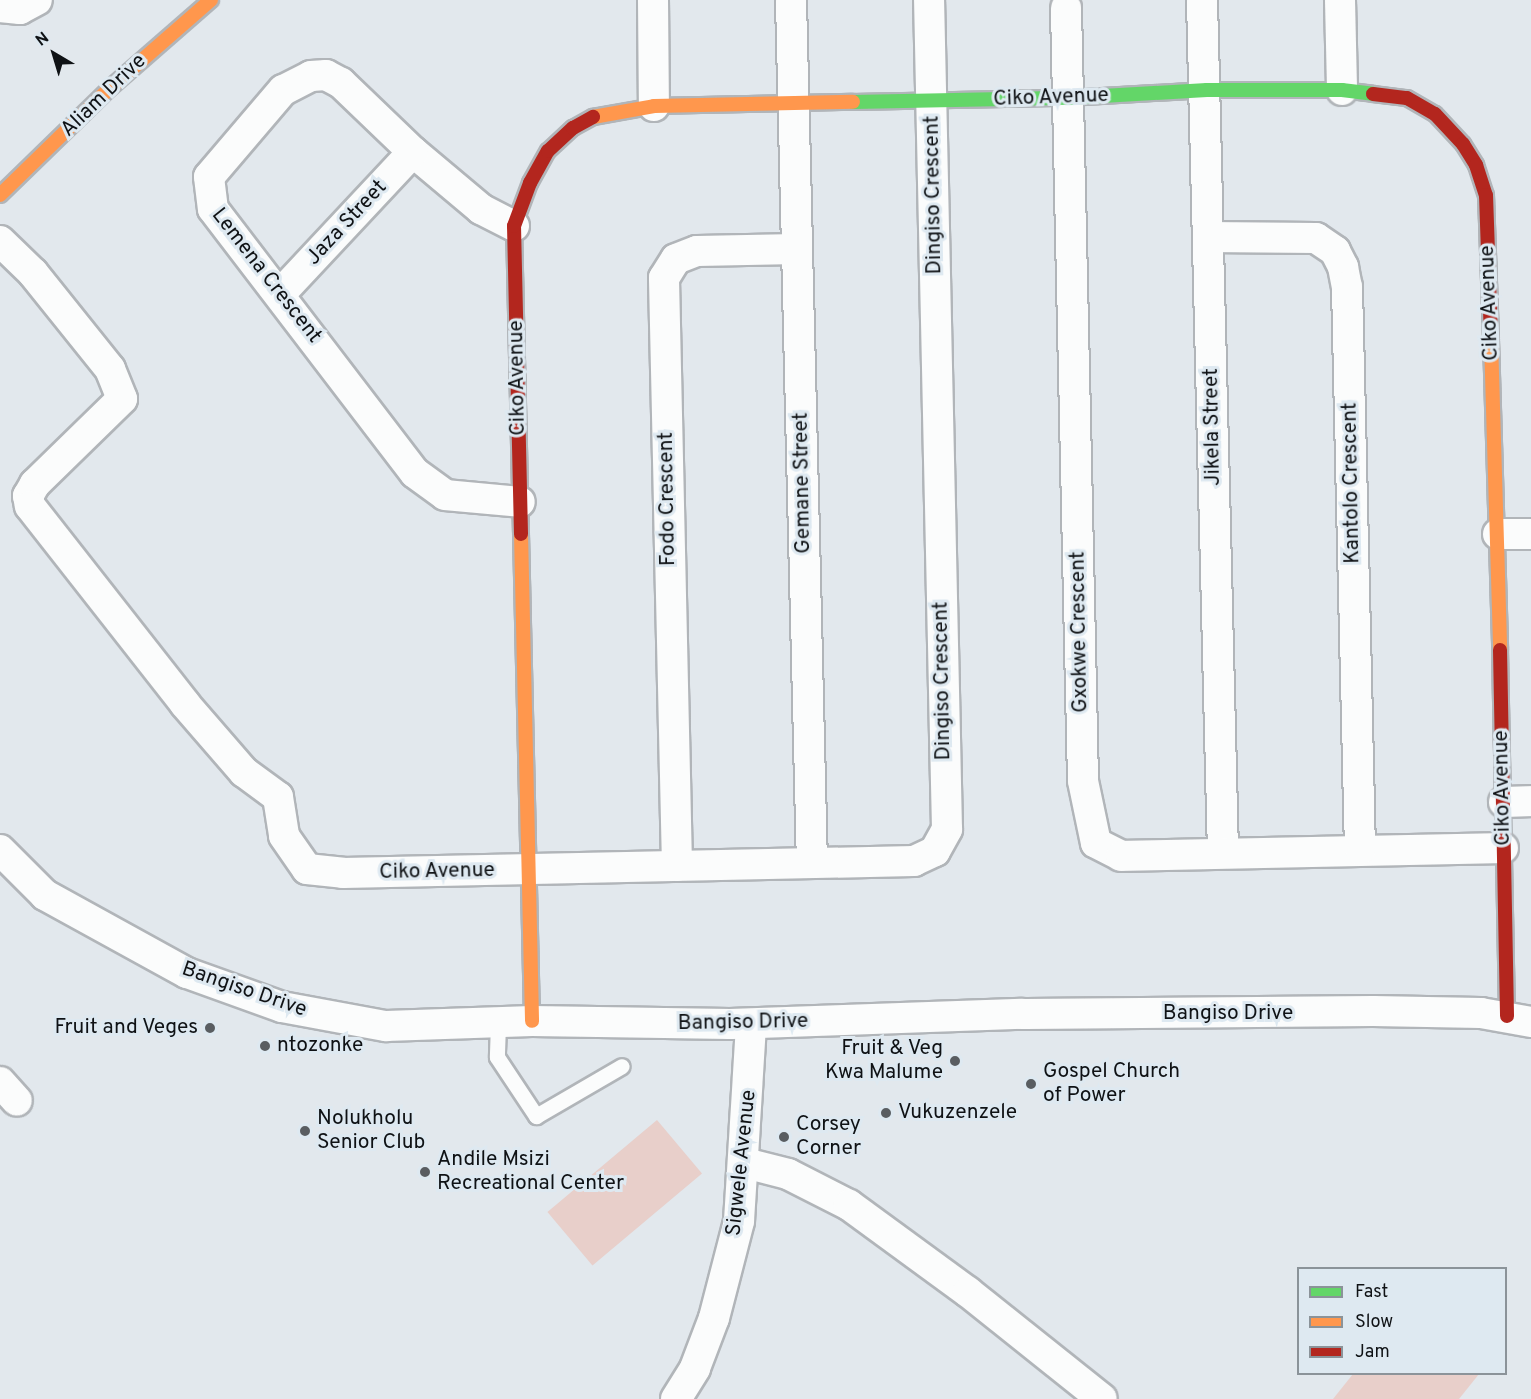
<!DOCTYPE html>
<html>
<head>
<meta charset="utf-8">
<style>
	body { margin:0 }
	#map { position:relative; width:1531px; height:1399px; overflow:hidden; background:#e2e8ed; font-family:Overpass,sans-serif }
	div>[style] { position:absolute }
	.green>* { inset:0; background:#e8cfca; transform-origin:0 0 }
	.roads { filter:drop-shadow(2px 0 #b1b5b9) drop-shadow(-2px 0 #b1b5b9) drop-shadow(0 2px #b1b5b9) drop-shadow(0 -2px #b1b5b9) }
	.lane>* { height:15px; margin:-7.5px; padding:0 7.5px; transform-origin:7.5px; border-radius:7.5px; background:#fbfcfc }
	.street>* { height:30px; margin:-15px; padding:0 15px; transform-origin:15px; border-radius:15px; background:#fbfcfc }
	.fast>* { height:14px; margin:-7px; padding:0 7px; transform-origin:7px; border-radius:7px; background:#63d668 }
	.slow>* { height:14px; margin:-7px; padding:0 7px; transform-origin:7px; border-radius:7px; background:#ff974d }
	.jam>* { height:14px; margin:-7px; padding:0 7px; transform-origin:7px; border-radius:7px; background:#b3261e }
	.dots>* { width:16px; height:16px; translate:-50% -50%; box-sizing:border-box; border:3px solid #dee9f1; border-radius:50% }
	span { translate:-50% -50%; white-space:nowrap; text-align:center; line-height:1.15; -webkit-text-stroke:6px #dee9f1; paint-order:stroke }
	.street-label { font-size:21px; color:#0f1215 }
	.poi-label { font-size:21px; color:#0f1215 }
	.right { translate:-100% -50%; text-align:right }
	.left { translate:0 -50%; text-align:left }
	.legend { position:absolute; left:1297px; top:1267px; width:210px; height:108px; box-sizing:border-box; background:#dee9f1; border:2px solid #8b9399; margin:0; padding:8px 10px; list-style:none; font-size:18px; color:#0f1215 }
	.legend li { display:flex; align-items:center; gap:12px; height:30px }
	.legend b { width:30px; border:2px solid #8b9399 }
	.north { position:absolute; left:24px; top:24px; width:60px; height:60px; -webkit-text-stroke:4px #dee9f1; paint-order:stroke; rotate:322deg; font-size:16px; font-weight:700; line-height:24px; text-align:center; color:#0f1215 }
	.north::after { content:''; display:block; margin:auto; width:21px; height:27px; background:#0f1215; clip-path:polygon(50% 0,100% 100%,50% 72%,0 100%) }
</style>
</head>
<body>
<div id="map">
	<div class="green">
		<div style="left:657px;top:1120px;width:70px;height:143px;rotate:50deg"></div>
		<div style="clip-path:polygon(1353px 1374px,1479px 1374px,1459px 1399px,1333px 1399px)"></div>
	</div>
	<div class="roads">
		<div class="lane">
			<div style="left:498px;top:1024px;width:33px;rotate:92deg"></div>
			<div style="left:497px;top:1057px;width:71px;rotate:56.5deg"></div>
			<div style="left:536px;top:1116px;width:99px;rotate:-30.2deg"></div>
		</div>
		<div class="street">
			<div style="left:653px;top:0;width:106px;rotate:89.5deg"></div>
			<div style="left:791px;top:0;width:863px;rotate:88.61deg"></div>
			<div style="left:1202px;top:0;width:853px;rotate:88.59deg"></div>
			<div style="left:1340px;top:0;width:90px;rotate:88.7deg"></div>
			<div style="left:0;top:7px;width:20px;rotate:6deg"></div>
			<div style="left:20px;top:9px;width:19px;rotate:-28deg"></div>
			<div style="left:1066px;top:8px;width:773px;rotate:88.74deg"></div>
			<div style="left:1083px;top:781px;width:63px;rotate:78.2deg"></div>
			<div style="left:1096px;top:843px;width:28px;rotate:27deg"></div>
			<div style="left:1121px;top:856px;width:382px;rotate:-1.2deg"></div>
			<div style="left:514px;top:226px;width:37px;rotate:-153deg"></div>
			<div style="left:481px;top:209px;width:89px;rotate:-140deg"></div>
			<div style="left:413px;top:152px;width:100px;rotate:-136.2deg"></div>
			<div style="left:341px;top:83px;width:17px;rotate:-152deg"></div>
			<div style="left:326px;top:75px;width:15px;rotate:176deg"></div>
			<div style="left:311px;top:76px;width:31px;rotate:153deg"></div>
			<div style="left:283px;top:90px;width:114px;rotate:130.4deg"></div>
			<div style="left:209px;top:177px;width:32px;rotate:83deg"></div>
			<div style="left:213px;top:209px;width:332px;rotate:52.6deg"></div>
			<div style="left:415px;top:473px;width:37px;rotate:36deg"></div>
			<div style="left:445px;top:495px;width:75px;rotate:5.3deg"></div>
			<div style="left:1208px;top:237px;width:108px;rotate:0.5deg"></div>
			<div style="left:1316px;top:238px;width:23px;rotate:34deg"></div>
			<div style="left:1335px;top:251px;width:18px;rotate:63deg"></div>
			<div style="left:1343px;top:267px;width:20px;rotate:79deg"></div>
			<div style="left:1347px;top:287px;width:563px;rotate:88.68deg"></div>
			<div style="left:0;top:241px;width:46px;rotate:44.1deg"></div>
			<div style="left:33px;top:273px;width:123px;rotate:51.3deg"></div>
			<div style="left:110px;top:369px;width:32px;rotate:68deg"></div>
			<div style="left:122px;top:399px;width:122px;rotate:135.7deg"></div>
			<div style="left:35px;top:484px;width:14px;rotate:120deg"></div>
			<div style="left:28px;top:496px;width:10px;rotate:79deg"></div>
			<div style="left:30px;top:506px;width:251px;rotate:51.9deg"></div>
			<div style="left:185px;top:704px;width:90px;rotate:49.1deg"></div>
			<div style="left:244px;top:772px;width:42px;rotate:36.3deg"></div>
			<div style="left:278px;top:797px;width:39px;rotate:81deg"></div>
			<div style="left:284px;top:836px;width:40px;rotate:55.1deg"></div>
			<div style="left:307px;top:869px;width:36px;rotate:6deg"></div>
			<div style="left:343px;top:873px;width:571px;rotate:-1.2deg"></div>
			<div style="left:914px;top:861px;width:23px;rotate:-25deg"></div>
			<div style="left:935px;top:851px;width:25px;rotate:-61deg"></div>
			<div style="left:947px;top:829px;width:829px;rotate:-91.24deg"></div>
			<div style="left:281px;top:293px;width:193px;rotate:-46.9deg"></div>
			<div style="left:1498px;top:534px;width:33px"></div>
			<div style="left:1504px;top:802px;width:27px;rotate:-2deg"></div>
			<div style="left:0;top:850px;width:64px;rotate:45deg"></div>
			<div style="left:45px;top:895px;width:162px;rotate:28.8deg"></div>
			<div style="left:187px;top:973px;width:101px;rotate:19.7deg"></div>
			<div style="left:282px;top:1007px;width:106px;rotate:10.4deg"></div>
			<div style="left:386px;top:1026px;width:146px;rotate:-2deg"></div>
			<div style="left:532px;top:1021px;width:198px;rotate:0.9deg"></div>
			<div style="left:730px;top:1024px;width:292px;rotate:-2deg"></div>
			<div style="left:1022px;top:1014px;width:351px;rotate:-0.5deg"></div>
			<div style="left:1373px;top:1011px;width:108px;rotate:1.1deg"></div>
			<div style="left:1481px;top:1013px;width:51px;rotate:10.2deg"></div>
			<div style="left:677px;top:866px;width:588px;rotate:-91.27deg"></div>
			<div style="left:664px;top:278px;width:22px;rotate:-58deg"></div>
			<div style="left:676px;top:259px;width:22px;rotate:-21deg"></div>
			<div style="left:697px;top:251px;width:100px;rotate:-1.1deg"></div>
			<div style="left:0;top:1082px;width:25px;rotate:48deg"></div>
			<div style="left:745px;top:1163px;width:44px;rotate:14.3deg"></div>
			<div style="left:788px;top:1174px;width:68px;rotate:26.9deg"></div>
			<div style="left:849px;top:1205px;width:147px;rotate:36.2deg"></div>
			<div style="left:968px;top:1292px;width:171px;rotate:38.6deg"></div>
			<div style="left:676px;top:1399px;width:36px;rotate:-58deg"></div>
			<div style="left:695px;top:1368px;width:53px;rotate:-69.2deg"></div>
			<div style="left:714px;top:1318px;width:100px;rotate:-75.5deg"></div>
			<div style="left:739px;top:1221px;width:197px;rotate:-86.5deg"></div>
		</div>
		<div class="fast">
			<div style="left:853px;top:102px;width:215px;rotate:-1.1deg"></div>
			<div style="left:1068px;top:98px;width:139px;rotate:-3.3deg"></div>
			<div style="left:1207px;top:90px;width:135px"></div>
			<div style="left:1342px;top:90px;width:31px;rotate:7deg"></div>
		</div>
		<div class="slow">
			<div style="left:593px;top:117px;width:62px;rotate:-10.2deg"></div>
			<div style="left:654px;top:106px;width:199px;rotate:-1.2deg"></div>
			<div style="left:0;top:195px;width:153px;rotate:-44.2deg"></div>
			<div style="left:110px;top:88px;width:134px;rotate:-41.1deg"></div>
			<div style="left:1491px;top:340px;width:310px;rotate:88.3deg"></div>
			<div style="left:521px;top:534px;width:487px;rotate:88.7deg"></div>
		</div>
		<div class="jam">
			<div style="left:1373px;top:94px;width:34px;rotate:7deg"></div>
			<div style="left:1407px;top:98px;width:32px;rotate:30deg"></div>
			<div style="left:1435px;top:114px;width:41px;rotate:47deg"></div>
			<div style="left:1463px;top:144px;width:25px;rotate:58deg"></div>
			<div style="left:1476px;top:165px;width:32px;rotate:72deg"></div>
			<div style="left:1486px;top:195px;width:145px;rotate:88deg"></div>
			<div style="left:521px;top:534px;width:308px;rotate:-91.3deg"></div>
			<div style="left:514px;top:226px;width:46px;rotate:-69.6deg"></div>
			<div style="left:530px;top:183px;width:37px;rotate:-61deg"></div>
			<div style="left:548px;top:151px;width:34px;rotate:-43deg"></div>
			<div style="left:573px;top:128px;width:23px;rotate:-29deg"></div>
			<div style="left:1500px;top:650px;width:366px;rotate:88.9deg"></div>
		</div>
	</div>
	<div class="dots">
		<div style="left:210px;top:1028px;background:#595d61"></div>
		<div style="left:265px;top:1046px;background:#595d61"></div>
		<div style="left:955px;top:1061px;background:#595d61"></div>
		<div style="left:1031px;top:1084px;background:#595d61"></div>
		<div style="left:886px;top:1113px;background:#595d61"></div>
		<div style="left:305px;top:1131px;background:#595d61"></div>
		<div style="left:784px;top:1137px;background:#595d61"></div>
		<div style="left:425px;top:1172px;background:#595d61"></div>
	</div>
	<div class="street-label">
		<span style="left:104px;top:96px;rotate:-44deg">Aliam Drive</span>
		<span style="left:1051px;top:98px;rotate:-2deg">Ciko Avenue</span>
		<span style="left:934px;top:195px;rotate:-91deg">Dingiso Crescent</span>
		<span style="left:347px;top:223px;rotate:-47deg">Jaza Street</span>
		<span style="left:266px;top:276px;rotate:52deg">Lemena Crescent</span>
		<span style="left:1490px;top:303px;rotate:-92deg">Ciko Avenue</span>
		<span style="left:518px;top:378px;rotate:-91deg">Ciko Avenue</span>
		<span style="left:1213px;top:427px;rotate:-91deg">Jikela Street</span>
		<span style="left:803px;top:483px;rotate:-91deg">Gemane Street</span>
		<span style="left:1352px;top:483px;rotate:-91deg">Kantolo Crescent</span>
		<span style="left:668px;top:499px;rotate:-91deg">Fodo Crescent</span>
		<span style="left:1080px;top:632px;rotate:-91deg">Gxokwe Crescent</span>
		<span style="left:943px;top:681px;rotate:-91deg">Dingiso Crescent</span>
		<span style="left:1503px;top:788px;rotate:-91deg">Ciko Avenue</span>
		<span style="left:437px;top:872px;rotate:-1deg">Ciko Avenue</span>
		<span style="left:244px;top:990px;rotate:19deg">Bangiso Drive</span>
		<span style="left:1228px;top:1014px">Bangiso Drive</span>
		<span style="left:743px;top:1023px;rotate:-1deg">Bangiso Drive</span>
		<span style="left:742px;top:1163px;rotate:-84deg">Sigwele Avenue</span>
	</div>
	<div class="poi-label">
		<span class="right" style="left:198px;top:1028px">Fruit and Veges</span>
		<span class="left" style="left:277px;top:1046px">ntozonke</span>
		<span class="right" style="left:943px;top:1061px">Fruit &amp; Veg<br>Kwa Malume</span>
		<span class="left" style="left:1043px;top:1084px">Gospel Church<br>of Power</span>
		<span class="left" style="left:898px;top:1113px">Vukuzenzele</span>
		<span class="left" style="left:317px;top:1131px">Nolukholu<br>Senior Club</span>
		<span class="left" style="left:796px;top:1137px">Corsey<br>Corner</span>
		<span class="left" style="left:437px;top:1172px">Andile Msizi<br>Recreational Center</span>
	</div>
	<ul class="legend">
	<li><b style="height:8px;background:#63d668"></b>Fast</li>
	<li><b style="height:8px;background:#ff974d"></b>Slow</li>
	<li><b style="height:8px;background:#b3261e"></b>Jam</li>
	</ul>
	<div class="north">N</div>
</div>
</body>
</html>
